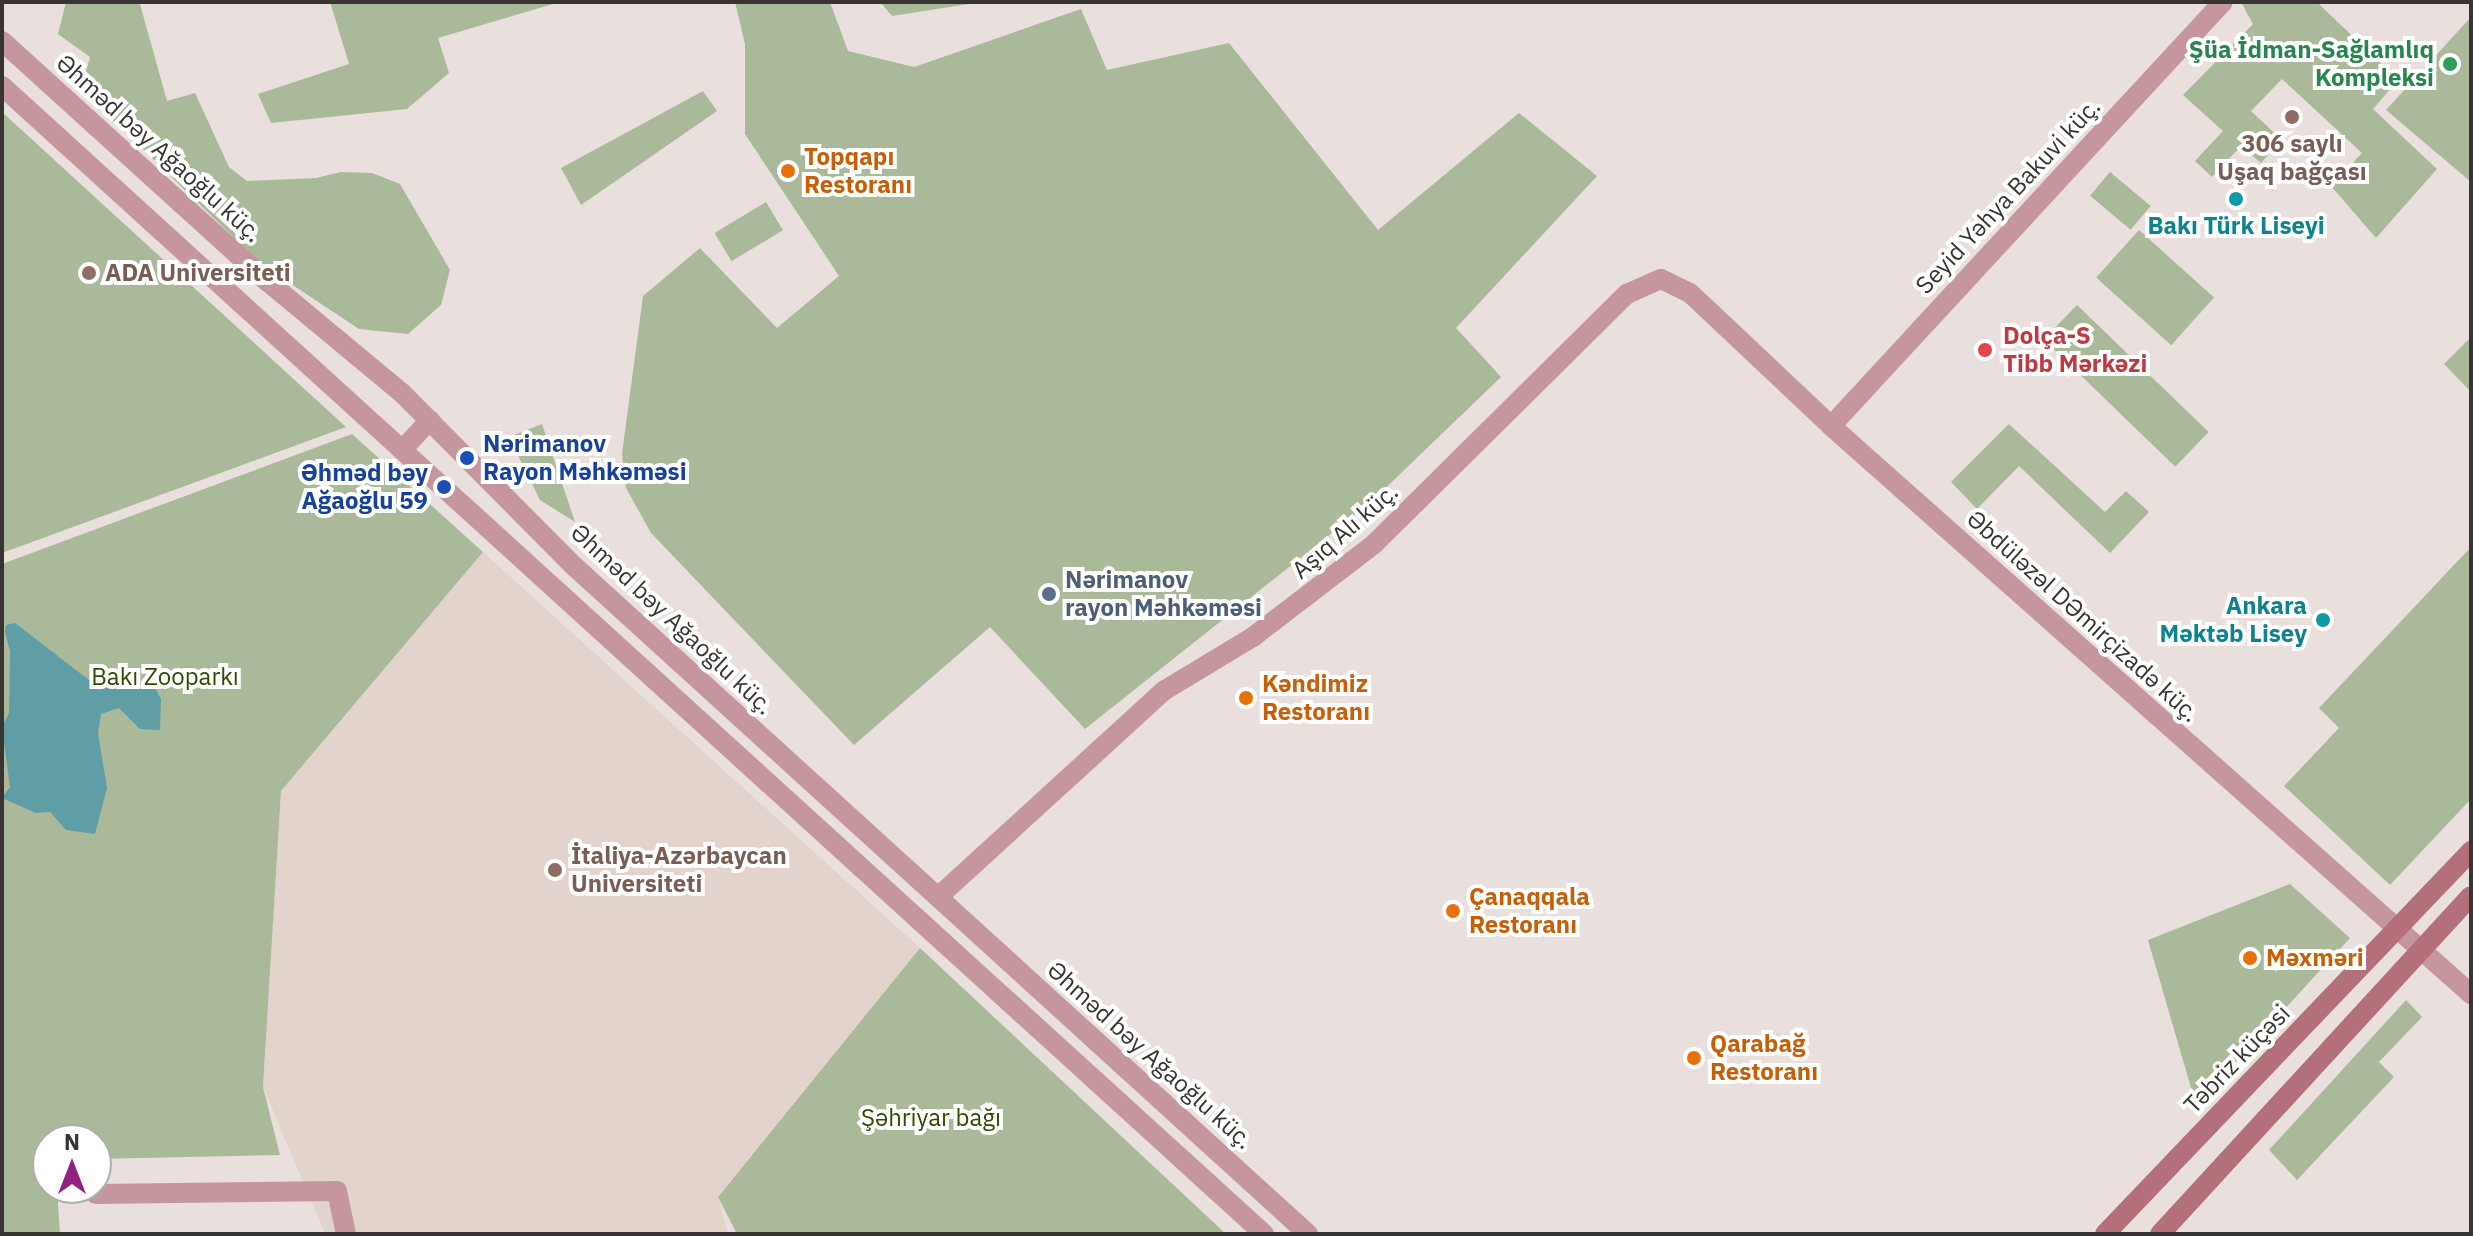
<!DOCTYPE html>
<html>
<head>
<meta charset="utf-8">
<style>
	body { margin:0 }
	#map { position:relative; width:2473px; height:1236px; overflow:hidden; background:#e9e0dd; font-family:"IBM Plex Sans",sans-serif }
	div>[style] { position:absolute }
	.built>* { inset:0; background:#e2d3cc }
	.green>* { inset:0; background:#aab999; transform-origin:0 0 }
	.water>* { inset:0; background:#609ea6 }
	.minor>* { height:20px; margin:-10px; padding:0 10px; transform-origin:10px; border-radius:10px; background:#c5969d }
	.tertiary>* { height:20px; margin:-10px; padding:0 10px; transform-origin:10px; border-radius:10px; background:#c5969d }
	.secondary>* { height:20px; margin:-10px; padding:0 10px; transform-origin:10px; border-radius:10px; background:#b3707b }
	.dots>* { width:22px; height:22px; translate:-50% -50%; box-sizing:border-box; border:4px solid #fff; border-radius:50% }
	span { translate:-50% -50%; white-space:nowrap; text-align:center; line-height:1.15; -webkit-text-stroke:8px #fff; paint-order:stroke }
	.leisure-label { font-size:24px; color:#27864d; font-weight:700 }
	.right { translate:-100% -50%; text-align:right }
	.education-label { font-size:24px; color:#785e54; font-weight:700 }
	.left { translate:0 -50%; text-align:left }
	.street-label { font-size:24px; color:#373432 }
	.food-label { font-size:24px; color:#c56008; font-weight:700 }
	.culture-label { font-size:24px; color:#0d838f; font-weight:700 }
	.health-label { font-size:24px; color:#be3a42; font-weight:700 }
	.transit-label { font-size:24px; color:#164399; font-weight:700 }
	.service-label { font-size:24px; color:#4e5e75; font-weight:700 }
	.park-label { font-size:24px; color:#324902 }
	.frame { position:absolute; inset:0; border:4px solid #373432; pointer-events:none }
	.north { position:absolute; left:32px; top:1124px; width:80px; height:80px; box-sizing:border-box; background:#fff; border:2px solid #afaead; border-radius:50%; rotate:0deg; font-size:22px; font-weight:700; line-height:32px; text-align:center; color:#373432 }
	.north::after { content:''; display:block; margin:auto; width:28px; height:36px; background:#912183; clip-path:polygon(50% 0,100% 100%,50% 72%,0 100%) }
</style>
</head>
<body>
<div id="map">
	<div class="built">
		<div style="clip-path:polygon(483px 552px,920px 948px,718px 1196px,728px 1234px,325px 1234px,263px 1087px,281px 791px)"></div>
	</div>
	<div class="green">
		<div style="clip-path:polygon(66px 2px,146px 2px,140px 4px,167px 101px,195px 93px,229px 167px,247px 181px,316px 178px,341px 172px,372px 173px,400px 184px,450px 270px,441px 305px,408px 334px,359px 329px,261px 264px,81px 89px,90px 57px,58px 34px)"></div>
		<div style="clip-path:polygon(330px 2px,560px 2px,438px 38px,449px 73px,407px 109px,271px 123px,258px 94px,349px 64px)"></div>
		<div style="clip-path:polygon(735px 2px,830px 2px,848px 51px,914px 67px,1081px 9px,1107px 70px,1229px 43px,1378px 230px,1519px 113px,1597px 176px,1456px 328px,1501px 377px,1371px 502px,1085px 729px,990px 627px,854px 745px,651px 533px,626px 488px,622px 454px,643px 296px,700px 248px,777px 328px,839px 276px,745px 134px,745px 44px)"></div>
		<div style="clip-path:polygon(880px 2px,982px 2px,892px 16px)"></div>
		<div style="clip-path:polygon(2241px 2px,2317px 2px,2398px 80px,2373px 109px,2437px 169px,2376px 238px,2331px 186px,2362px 153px,2282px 79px,2251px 111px,2282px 140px,2261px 163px,2241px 146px,2212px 177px,2195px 161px,2223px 131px,2183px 95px,2253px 24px)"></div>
		<div style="clip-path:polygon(2471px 17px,2471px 182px,2386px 110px)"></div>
		<div style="clip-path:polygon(703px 91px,717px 111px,581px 205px,561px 168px)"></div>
		<div style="clip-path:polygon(2px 112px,346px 427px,2px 553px)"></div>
		<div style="left:2110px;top:172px;width:53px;height:31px;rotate:40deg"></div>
		<div style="left:766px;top:202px;width:33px;height:60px;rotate:59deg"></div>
		<div style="left:2139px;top:230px;width:101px;height:64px;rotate:42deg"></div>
		<div style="left:2077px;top:305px;width:183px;height:48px;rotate:44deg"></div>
		<div style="clip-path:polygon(2471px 337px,2471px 392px,2444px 364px)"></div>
		<div style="clip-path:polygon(542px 424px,575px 522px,540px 500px,509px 437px)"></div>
		<div style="clip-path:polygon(2009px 424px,2105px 512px,2126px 491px,2149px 512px,2110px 553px,2019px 466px,1977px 509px,1951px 482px)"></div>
		<div style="clip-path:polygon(352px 434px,483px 552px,281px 791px,263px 1087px,280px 1155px,96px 1159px,96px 1140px,48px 1140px,48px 1188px,57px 1188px,60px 1234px,2px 1234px,2px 564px)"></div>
		<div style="clip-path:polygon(2471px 547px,2471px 799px,2390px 885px,2284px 786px,2339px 728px,2319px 708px)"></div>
		<div style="clip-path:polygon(2290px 884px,2350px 938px,2196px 1105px,2148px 940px)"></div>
		<div style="clip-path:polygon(920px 948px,1226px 1234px,737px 1234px,718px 1197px)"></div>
		<div style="clip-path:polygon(2406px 1000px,2422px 1017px,2379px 1062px,2394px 1077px,2297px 1180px,2269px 1150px)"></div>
	</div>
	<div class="water">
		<div style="clip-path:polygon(15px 623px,98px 687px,124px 688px,151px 681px,161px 699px,160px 730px,140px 729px,119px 708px,101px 714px,98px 733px,107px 788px,95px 834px,66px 830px,50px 812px,36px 813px,2px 798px,10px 787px,2px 727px,9px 713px,10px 651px,5px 632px,6px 625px)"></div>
	</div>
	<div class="minor">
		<div style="left:1831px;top:426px;width:577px;rotate:-47.25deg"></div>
		<div style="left:938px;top:897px;width:307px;rotate:-42.4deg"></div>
		<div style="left:1165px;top:690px;width:103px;rotate:-31.1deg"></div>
		<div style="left:1253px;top:637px;width:153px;rotate:-37.5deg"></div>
		<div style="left:1374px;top:544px;width:356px;rotate:-44.7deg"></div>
		<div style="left:1627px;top:294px;width:37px;rotate:-24deg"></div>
		<div style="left:1661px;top:279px;width:32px;rotate:26deg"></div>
		<div style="left:1690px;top:293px;width:194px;rotate:43.3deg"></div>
		<div style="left:1831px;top:426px;width:856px;rotate:41.59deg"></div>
		<div style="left:96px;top:1194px;width:241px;rotate:-0.7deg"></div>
		<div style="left:337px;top:1191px;width:44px;rotate:78.2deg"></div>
	</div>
	<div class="tertiary">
		<div style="left:2px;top:41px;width:358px;rotate:42.2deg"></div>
		<div style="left:267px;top:281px;width:175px;rotate:39.7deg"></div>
		<div style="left:402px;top:393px;width:245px;rotate:45.2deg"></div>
		<div style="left:575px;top:567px;width:991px;rotate:42.3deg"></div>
		<div style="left:2px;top:86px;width:1706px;rotate:42.29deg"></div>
		<div style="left:402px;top:450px;width:41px;rotate:-47deg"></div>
	</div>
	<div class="secondary">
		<div style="left:2105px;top:1234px;width:530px;rotate:-46.3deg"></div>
		<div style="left:2160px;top:1234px;width:459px;rotate:-47.4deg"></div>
	</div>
	<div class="dots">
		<div style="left:2450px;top:64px;background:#2e9e5b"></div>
		<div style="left:2292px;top:117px;background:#8d6e63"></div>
		<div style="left:788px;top:171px;background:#e8710a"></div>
		<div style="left:2236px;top:199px;background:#0f9aa8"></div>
		<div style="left:89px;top:273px;background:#8d6e63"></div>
		<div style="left:1985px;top:350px;background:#e0444e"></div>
		<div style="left:467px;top:458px;background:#1a4fb4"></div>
		<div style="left:444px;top:487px;background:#1a4fb4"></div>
		<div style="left:1049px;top:594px;background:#5c6f8a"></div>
		<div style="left:2323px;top:620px;background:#0f9aa8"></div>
		<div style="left:1246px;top:698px;background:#e8710a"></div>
		<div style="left:555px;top:870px;background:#8d6e63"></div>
		<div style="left:1453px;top:911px;background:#e8710a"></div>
		<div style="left:2250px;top:958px;background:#e8710a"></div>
		<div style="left:1694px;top:1058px;background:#e8710a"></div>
	</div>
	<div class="leisure-label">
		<span class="right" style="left:2434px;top:64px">Şüa İdman-Sağlamlıq<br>Kompleksi</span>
	</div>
	<div class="education-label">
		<span style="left:2292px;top:158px">306 saylı<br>Uşaq bağçası</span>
		<span class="left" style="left:105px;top:273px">ADA Universiteti</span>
		<span class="left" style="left:571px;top:870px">İtaliya-Azərbaycan<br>Universiteti</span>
	</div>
	<div class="street-label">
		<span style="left:159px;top:148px;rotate:42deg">Əhməd bəy Ağaoğlu küç.</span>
		<span style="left:2008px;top:196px;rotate:-47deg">Seyid Yəhya Bakuvi küç.</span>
		<span style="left:1345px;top:531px;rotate:-41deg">Aşıq Alı küç.</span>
		<span style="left:2083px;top:616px;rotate:42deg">Əbdüləzəl DƏmirçizadə küç.</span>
		<span style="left:672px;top:619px;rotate:43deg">Əhməd bəy Ağaoğlu küç.</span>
		<span style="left:1150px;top:1055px;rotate:42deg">Əhməd bəy Ağaoğlu küç.</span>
		<span style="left:2237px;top:1059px;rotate:-46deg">Təbriz küçəsi</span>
	</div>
	<div class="food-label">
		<span class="left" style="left:804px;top:171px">Topqapı<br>Restoranı</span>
		<span class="left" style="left:1262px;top:698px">Kəndimiz<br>Restoranı</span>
		<span class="left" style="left:1469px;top:911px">Çanaqqala<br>Restoranı</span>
		<span class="left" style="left:2266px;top:958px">Məxməri</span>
		<span class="left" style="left:1710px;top:1058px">Qarabağ<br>Restoranı</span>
	</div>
	<div class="culture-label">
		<span style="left:2236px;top:226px">Bakı Türk Liseyi</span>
		<span class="right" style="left:2307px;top:620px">Ankara<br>Məktəb Lisey</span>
	</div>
	<div class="health-label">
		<span class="left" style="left:2003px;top:350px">Dolça-S<br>Tibb Mərkəzi</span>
	</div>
	<div class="transit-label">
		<span class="left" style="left:483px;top:458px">Nərimanov<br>Rayon Məhkəməsi</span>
		<span class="right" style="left:428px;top:487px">Əhməd bəy<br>Ağaoğlu 59</span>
	</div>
	<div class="service-label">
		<span class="left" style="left:1065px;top:594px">Nərimanov<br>rayon Məhkəməsi</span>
	</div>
	<div class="park-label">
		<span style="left:165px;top:677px">Bakı Zooparkı</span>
		<span style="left:931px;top:1118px">Şəhriyar bağı</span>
	</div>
	<div class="frame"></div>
	<div class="north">N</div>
</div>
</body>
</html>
